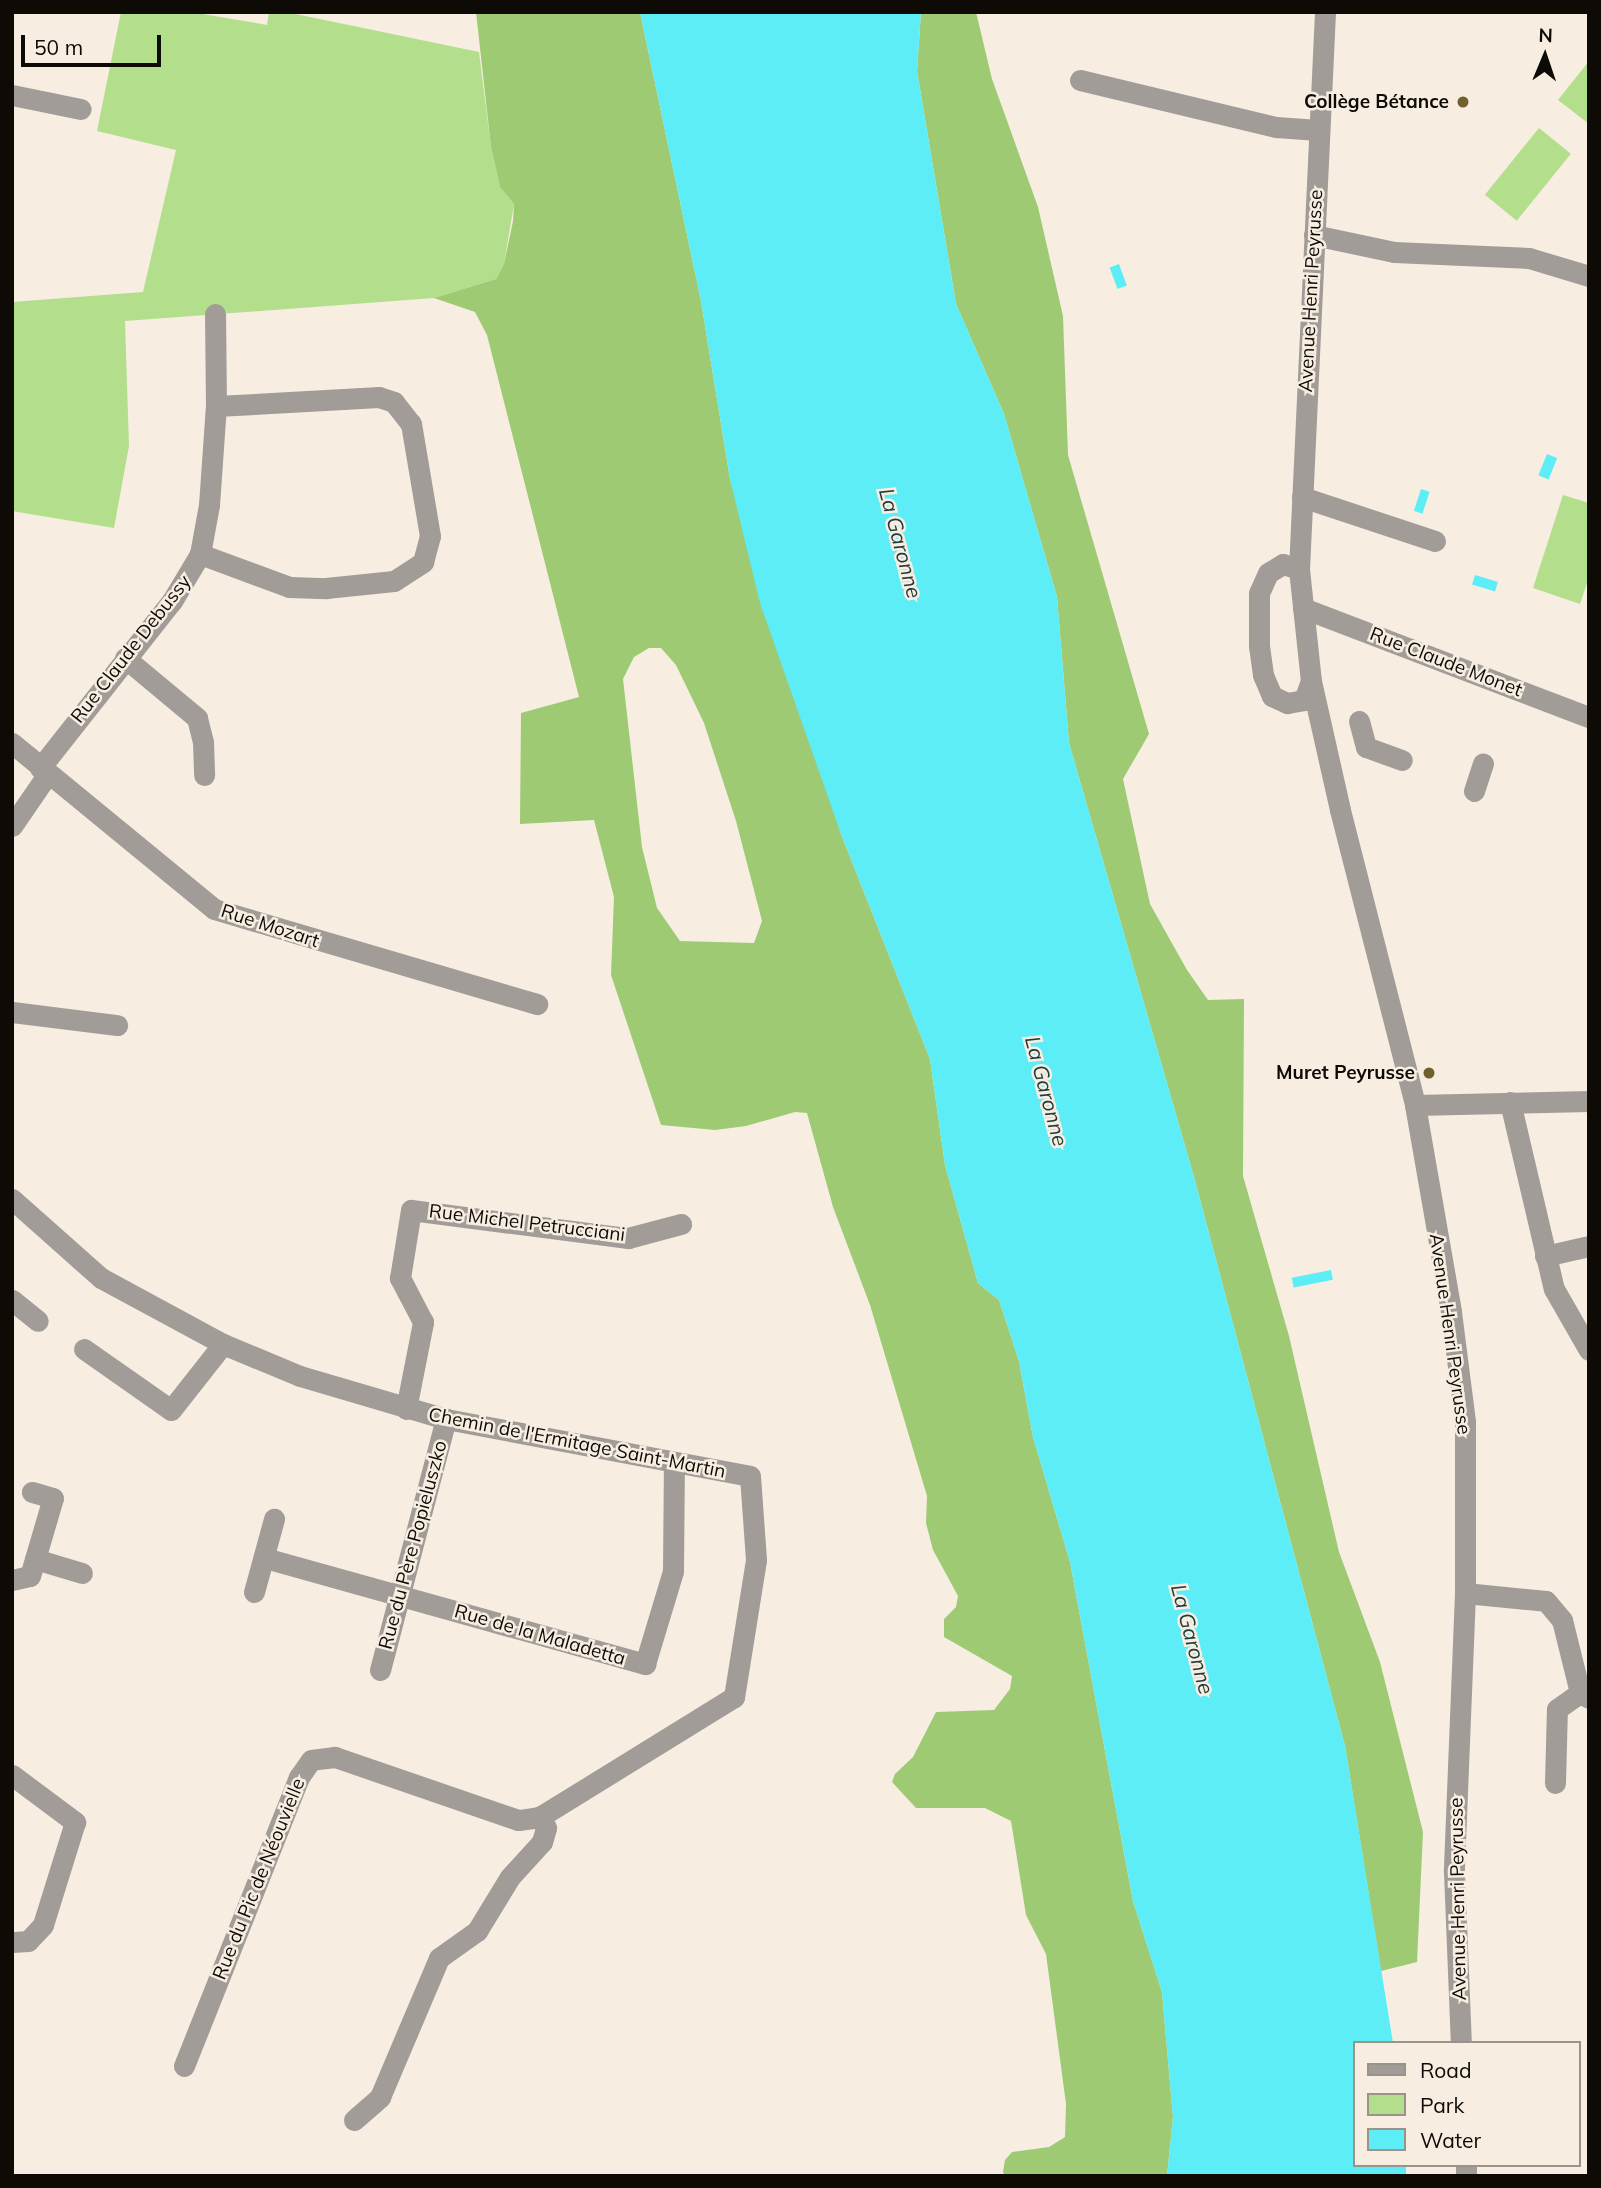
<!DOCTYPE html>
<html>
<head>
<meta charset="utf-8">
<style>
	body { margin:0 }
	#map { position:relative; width:1601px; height:2188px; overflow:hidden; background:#f7eee1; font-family:Mulish,sans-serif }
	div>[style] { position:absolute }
	.green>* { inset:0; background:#b3de8b; transform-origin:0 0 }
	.forest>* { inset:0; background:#9eca74 }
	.water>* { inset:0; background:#5dedf7; transform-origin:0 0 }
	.minor>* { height:21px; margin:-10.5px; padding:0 10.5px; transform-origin:10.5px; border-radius:10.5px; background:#a19c98 }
	.dots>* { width:19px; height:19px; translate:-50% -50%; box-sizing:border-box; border:4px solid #f7eee1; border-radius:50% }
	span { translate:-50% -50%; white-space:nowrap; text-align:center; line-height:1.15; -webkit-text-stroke:5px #f7eee1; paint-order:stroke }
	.poi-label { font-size:19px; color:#0e0b07; font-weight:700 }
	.right { translate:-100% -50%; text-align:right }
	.street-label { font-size:19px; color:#0e0b07 }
	.water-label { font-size:21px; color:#223b3d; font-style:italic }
	.frame { position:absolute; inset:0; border:14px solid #0e0b07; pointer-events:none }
	.legend { position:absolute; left:1353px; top:2041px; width:228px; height:126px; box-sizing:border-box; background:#f7eee1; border:2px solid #9a938a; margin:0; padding:9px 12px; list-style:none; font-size:21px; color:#0e0b07 }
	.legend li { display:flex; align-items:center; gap:14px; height:35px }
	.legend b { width:35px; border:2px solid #9a938a }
	.north { position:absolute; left:1510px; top:21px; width:70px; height:70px; -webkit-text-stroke:5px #f7eee1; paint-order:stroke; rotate:2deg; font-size:19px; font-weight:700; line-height:28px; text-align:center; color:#0e0b07 }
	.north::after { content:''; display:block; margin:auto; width:24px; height:32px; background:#0e0b07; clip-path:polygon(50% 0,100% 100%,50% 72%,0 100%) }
	.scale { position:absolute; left:21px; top:35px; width:140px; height:32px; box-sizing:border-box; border:4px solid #0e0b07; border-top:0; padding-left:9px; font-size:21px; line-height:24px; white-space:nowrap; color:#0e0b07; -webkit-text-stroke:5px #f7eee1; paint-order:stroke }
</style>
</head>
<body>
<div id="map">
	<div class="green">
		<div style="clip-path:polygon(121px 12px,191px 12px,267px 25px,269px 12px,286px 12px,479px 52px,491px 147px,500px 187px,514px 204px,504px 264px,496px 279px,434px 298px,125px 321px,129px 446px,114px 528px,12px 511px,12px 302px,143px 292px,176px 150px,97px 131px)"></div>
		<div style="clip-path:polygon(1589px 61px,1589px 124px,1558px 100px)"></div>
		<div style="left:1539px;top:128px;width:41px;height:86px;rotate:39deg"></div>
		<div style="clip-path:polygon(1563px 495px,1589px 503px,1589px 577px,1580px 604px,1533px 588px)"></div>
	</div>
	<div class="forest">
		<div style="clip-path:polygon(evenodd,476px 12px,640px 12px,701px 301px,730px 479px,841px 834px,930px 1059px,945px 1165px,978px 1283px,999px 1300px,1019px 1361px,1033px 1437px,1070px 1562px,1133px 1901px,1162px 1992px,1173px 2117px,1167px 2176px,1005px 2176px,1003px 2172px,1005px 2160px,1012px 2152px,1049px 2147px,1065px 2137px,1066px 2104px,1046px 1954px,1026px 1915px,1011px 1821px,985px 1808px,916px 1808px,892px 1782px,895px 1774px,913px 1757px,936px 1712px,994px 1710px,1010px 1689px,1012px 1676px,944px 1637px,944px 1619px,956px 1607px,958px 1596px,933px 1550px,926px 1523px,927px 1496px,870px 1305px,833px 1207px,807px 1113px,795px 1112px,746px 1126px,715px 1130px,661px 1125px,611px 975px,614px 897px,594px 820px,520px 824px,521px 713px,579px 697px,487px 335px,475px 312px,434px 298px,496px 279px,504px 264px,513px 221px,514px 204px,500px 187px,491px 147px,476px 12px,649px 648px,661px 648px,676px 665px,704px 723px,736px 821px,762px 921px,754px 943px,680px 941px,657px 908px,642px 847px,623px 679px,634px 657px,649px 648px)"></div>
		<div style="clip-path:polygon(921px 12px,976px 12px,992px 79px,1038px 207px,1063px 316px,1068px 455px,1149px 734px,1123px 779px,1150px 904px,1187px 970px,1208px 1000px,1244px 999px,1243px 1176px,1289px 1336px,1339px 1552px,1380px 1662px,1423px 1832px,1417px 1962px,1381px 1971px,1345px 1746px,1194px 1177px,1069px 743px,1057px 597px,1004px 414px,956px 304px,917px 71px)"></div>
	</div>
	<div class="water">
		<div style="clip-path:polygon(640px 12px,921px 12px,917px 71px,956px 304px,1004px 414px,1057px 597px,1069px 743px,1194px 1177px,1345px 1746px,1393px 2043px,1354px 2043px,1354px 2165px,1406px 2165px,1406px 2176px,1167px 2176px,1173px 2117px,1162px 1992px,1133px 1901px,1070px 1562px,1033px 1437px,1019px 1361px,999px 1300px,978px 1283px,945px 1165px,930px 1059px,841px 834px,760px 603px,730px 479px,701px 301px)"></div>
		<div style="left:1119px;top:264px;width:23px;height:10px;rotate:70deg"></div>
		<div style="left:1547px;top:454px;width:11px;height:23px;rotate:22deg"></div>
		<div style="left:1421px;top:489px;width:9px;height:23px;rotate:18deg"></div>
		<div style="left:1475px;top:575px;width:24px;height:10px;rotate:17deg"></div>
		<div style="left:1331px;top:1270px;width:10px;height:40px;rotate:79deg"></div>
	</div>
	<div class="minor">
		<div style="left:1325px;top:12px;width:558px;rotate:92.67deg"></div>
		<div style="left:1299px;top:569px;width:113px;rotate:83.9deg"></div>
		<div style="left:1311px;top:681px;width:132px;rotate:77.3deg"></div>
		<div style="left:1340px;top:810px;width:304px;rotate:75.7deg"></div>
		<div style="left:1415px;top:1105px;width:210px;rotate:80.1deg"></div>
		<div style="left:1451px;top:1312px;width:111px;rotate:82.7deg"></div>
		<div style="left:1465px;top:1422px;width:171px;rotate:90deg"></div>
		<div style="left:1465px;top:1593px;width:279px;rotate:92.3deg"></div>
		<div style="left:1454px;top:1872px;width:171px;rotate:87.7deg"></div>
		<div style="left:1080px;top:80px;width:202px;rotate:13.5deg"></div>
		<div style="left:1276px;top:127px;width:42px;rotate:4.1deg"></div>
		<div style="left:12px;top:95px;width:70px;rotate:11.5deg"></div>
		<div style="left:1314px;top:235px;width:82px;rotate:12deg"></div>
		<div style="left:1394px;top:252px;width:135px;rotate:2.5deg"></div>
		<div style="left:1529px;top:258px;width:63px;rotate:16.7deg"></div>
		<div style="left:1302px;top:497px;width:140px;rotate:18.3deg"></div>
		<div style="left:200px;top:554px;width:95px;rotate:20.3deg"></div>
		<div style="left:289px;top:587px;width:37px;rotate:2deg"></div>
		<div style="left:326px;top:588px;width:68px;rotate:-5.9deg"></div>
		<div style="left:394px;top:581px;width:35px;rotate:-33deg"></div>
		<div style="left:423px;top:562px;width:27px;rotate:-75deg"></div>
		<div style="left:430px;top:536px;width:114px;rotate:-99.6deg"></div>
		<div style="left:411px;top:424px;width:28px;rotate:-128deg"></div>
		<div style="left:394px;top:402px;width:16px;rotate:-162deg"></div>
		<div style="left:379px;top:397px;width:163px;rotate:176.8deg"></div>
		<div style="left:1299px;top:569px;width:17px;rotate:-163deg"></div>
		<div style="left:1283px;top:564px;width:17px;rotate:149deg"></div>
		<div style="left:1268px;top:573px;width:22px;rotate:114deg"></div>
		<div style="left:1259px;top:593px;width:53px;rotate:90deg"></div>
		<div style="left:1259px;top:646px;width:29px;rotate:82deg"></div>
		<div style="left:1263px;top:675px;width:23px;rotate:67deg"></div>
		<div style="left:1272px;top:696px;width:17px;rotate:25deg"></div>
		<div style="left:1287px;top:703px;width:17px;rotate:-10deg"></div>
		<div style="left:1304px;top:700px;width:20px;rotate:-70deg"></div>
		<div style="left:1303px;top:608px;width:306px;rotate:20.9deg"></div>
		<div style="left:125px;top:658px;width:94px;rotate:39.8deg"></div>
		<div style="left:197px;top:718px;width:25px;rotate:76deg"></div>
		<div style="left:203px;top:742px;width:33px;rotate:88deg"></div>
		<div style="left:1359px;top:721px;width:27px;rotate:75deg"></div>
		<div style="left:1366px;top:747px;width:38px;rotate:20deg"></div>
		<div style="left:12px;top:743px;width:261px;rotate:39.4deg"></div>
		<div style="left:214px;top:909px;width:337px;rotate:16.4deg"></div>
		<div style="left:40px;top:768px;width:213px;rotate:-51.7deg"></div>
		<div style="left:172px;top:601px;width:55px;rotate:-59.2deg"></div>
		<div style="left:200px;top:554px;width:50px;rotate:-79.6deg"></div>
		<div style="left:209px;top:505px;width:99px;rotate:-86deg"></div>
		<div style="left:216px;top:406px;width:92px;rotate:-90.6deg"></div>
		<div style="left:1474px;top:791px;width:29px;rotate:-72deg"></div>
		<div style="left:12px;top:826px;width:62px;rotate:-55.5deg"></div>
		<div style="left:12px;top:1012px;width:106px;rotate:7.1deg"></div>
		<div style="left:1510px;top:1102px;width:192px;rotate:76.8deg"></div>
		<div style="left:1554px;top:1289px;width:70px;rotate:60.2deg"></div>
		<div style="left:1415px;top:1105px;width:174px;rotate:-1.3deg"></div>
		<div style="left:12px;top:1199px;width:119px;rotate:41.6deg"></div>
		<div style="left:101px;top:1278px;width:139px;rotate:28.4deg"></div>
		<div style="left:223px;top:1344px;width:83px;rotate:22.6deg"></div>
		<div style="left:300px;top:1376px;width:152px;rotate:16.4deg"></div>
		<div style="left:446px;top:1419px;width:309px;rotate:10.6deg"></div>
		<div style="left:750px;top:1476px;width:84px;rotate:85.9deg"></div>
		<div style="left:756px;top:1560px;width:139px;rotate:99.1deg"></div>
		<div style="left:734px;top:1697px;width:228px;rotate:148.3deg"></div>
		<div style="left:540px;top:1817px;width:22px;rotate:172deg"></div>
		<div style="left:518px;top:1820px;width:194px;rotate:-161deg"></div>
		<div style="left:335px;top:1757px;width:24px;rotate:173deg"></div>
		<div style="left:311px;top:1760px;width:21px;rotate:125deg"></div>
		<div style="left:299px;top:1777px;width:311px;rotate:111.7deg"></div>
		<div style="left:1545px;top:1256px;width:45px;rotate:-12.8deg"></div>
		<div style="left:12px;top:1300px;width:33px;rotate:39deg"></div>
		<div style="left:84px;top:1349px;width:106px;rotate:35deg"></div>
		<div style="left:171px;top:1410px;width:84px;rotate:-51.8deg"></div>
		<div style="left:406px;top:1409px;width:89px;rotate:-78.9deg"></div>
		<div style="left:423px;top:1322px;width:50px;rotate:-117.6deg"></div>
		<div style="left:400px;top:1278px;width:69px;rotate:-80.8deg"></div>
		<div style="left:411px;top:1210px;width:219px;rotate:7.4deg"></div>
		<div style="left:628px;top:1238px;width:55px;rotate:-14.8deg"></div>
		<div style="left:265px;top:1558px;width:395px;rotate:15.6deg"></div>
		<div style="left:645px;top:1664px;width:97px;rotate:-73.2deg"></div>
		<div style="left:673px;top:1571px;width:107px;rotate:-89.5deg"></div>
		<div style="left:35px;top:1559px;width:49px;rotate:16.6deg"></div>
		<div style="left:12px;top:1580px;width:18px;rotate:-13deg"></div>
		<div style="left:30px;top:1576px;width:81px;rotate:-73.6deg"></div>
		<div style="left:53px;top:1498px;width:22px;rotate:-164deg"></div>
		<div style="left:254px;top:1592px;width:76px;rotate:-74.7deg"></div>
		<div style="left:1465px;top:1593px;width:81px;rotate:5.6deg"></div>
		<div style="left:1546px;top:1601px;width:25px;rotate:50deg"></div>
		<div style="left:1562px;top:1620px;width:75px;rotate:76.1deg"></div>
		<div style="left:1580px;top:1693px;width:10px;rotate:29deg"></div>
		<div style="left:380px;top:1670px;width:260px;rotate:-75.3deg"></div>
		<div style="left:12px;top:1775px;width:79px;rotate:36.7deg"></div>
		<div style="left:75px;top:1822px;width:108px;rotate:107.3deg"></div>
		<div style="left:43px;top:1925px;width:22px;rotate:133deg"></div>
		<div style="left:28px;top:1941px;width:16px;rotate:176deg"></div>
		<div style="left:1555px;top:1783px;width:74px;rotate:-88.5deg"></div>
		<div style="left:1557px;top:1709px;width:28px;rotate:-35deg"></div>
		<div style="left:354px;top:2120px;width:35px;rotate:-41deg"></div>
		<div style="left:380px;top:2097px;width:151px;rotate:-67deg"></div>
		<div style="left:439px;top:1958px;width:47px;rotate:-35.4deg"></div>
		<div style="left:477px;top:1931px;width:63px;rotate:-58.6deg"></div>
		<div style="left:510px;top:1877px;width:47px;rotate:-47.6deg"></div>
		<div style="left:542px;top:1842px;width:15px;rotate:-74deg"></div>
		<div style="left:546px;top:1828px;width:13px;rotate:-119deg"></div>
		<div style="left:1466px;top:2165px;width:11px;rotate:90deg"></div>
	</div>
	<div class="dots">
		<div style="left:1463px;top:102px;background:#6f602e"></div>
		<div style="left:1429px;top:1073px;background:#6f602e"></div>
	</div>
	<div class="poi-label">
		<span class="right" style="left:1449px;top:102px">Collège Bétance</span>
		<span class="right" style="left:1415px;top:1073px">Muret Peyrusse</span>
	</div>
	<div class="street-label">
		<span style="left:1311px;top:291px;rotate:-87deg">Avenue Henri Peyrusse</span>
		<span style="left:131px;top:649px;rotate:-52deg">Rue Claude Debussy</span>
		<span style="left:1446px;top:662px;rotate:21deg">Rue Claude Monet</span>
		<span style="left:270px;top:926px;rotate:18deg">Rue Mozart</span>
		<span style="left:527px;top:1223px;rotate:7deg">Rue Michel Petrucciani</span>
		<span style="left:1450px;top:1334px;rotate:82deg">Avenue Henri Peyrusse</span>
		<span style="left:577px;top:1443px;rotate:11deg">Chemin de l'Ermitage Saint-Martin</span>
		<span style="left:413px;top:1545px;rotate:-75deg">Rue du Père Popieluszko</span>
		<span style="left:540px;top:1635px;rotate:16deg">Rue de la Maladetta</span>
		<span style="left:259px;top:1879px;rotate:-68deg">Rue du Pic de Néouvielle</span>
		<span style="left:1458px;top:1899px;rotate:-91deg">Avenue Henri Peyrusse</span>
	</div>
	<div class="water-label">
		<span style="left:901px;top:543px;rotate:75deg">La Garonne</span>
		<span style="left:1047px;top:1091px;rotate:75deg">La Garonne</span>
		<span style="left:1193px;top:1639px;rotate:75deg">La Garonne</span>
	</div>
	<div class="frame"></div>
	<ul class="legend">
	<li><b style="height:9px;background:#a19c98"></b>Road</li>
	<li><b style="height:19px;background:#b3de8b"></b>Park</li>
	<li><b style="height:19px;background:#5dedf7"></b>Water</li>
	</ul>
	<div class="north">N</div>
	<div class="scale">50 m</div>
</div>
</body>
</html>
